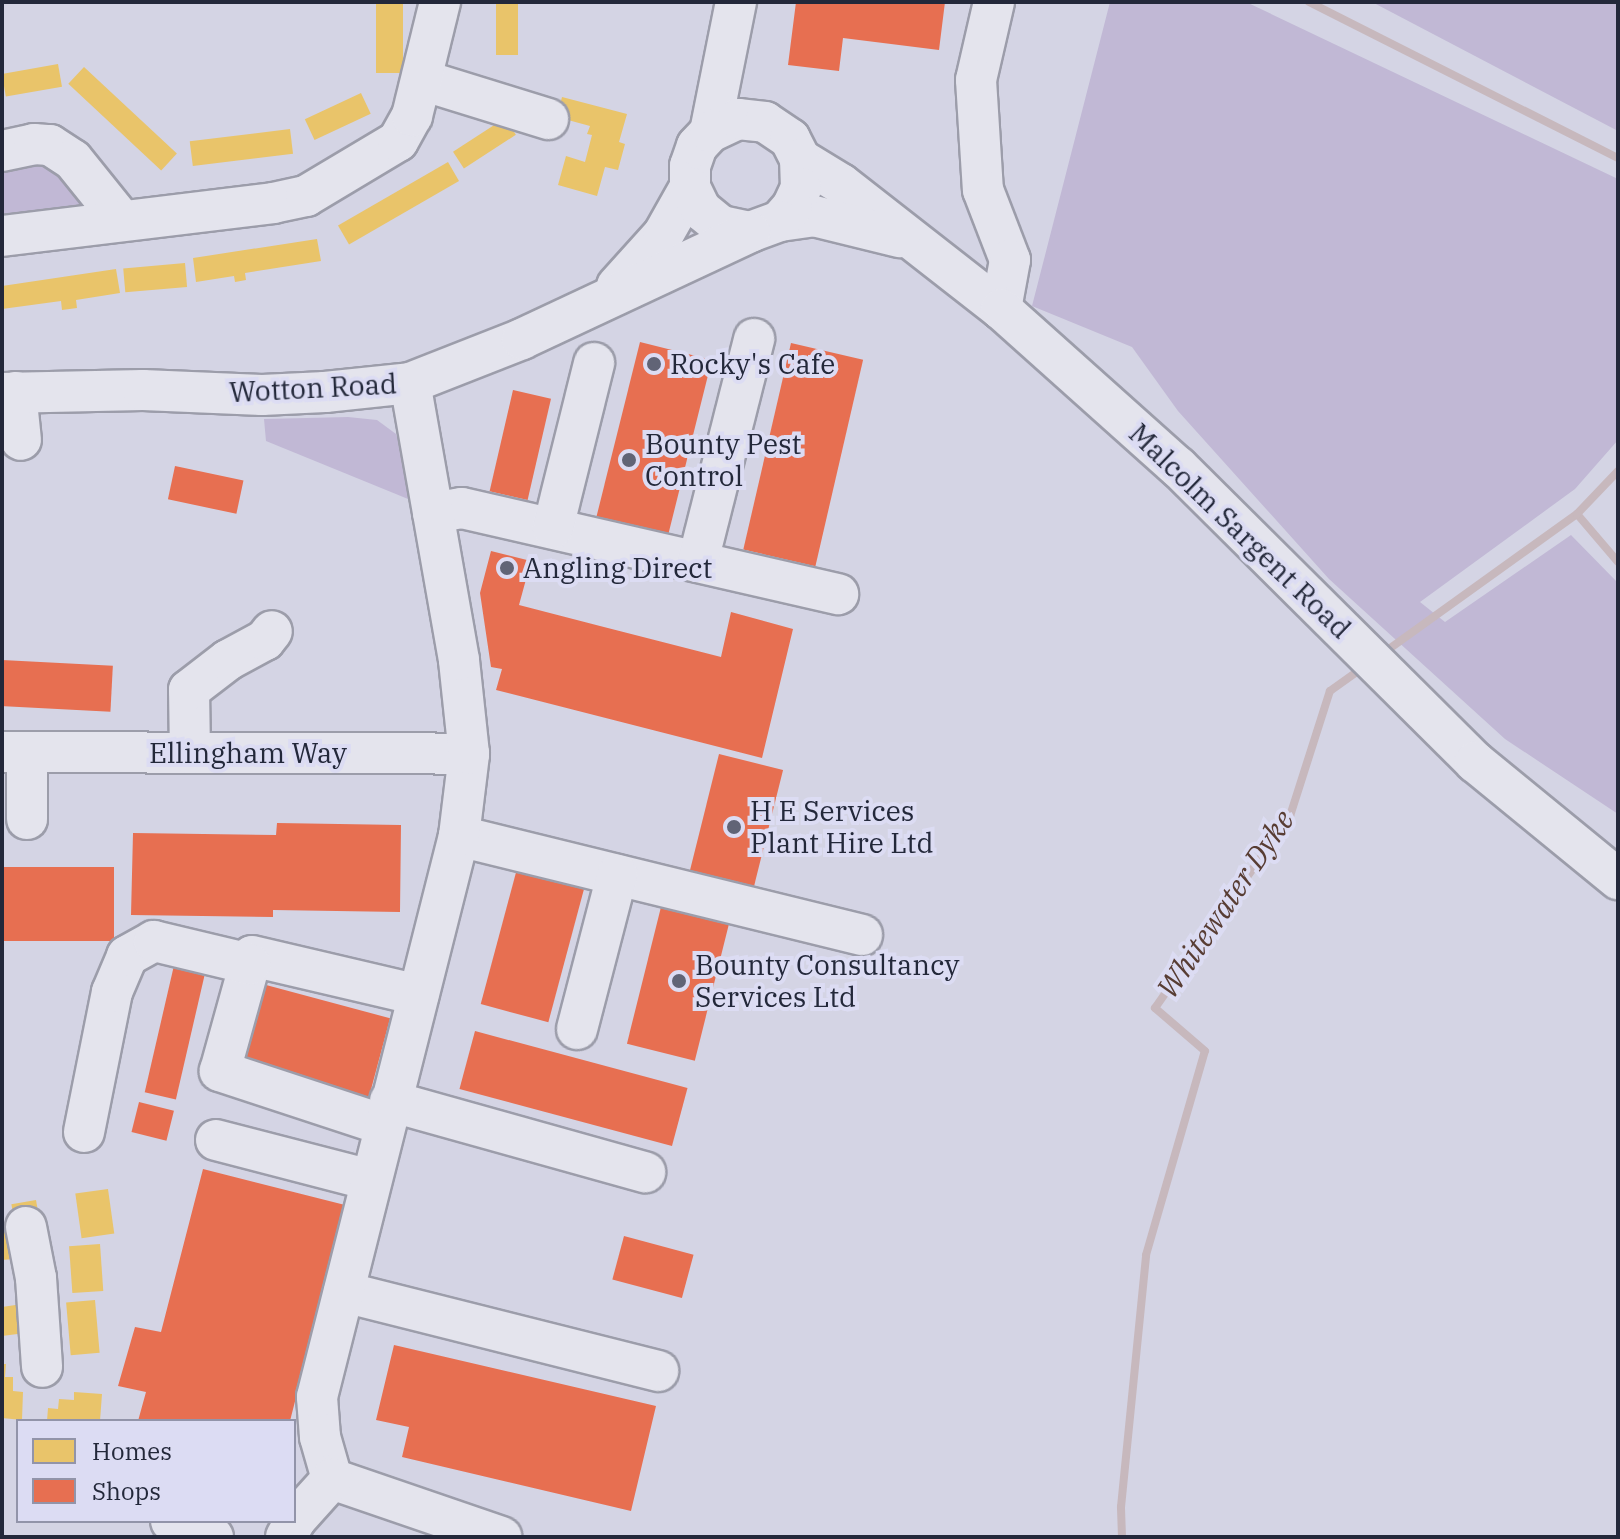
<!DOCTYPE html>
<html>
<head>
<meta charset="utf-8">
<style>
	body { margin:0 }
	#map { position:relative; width:1620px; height:1539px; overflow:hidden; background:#d4d4e4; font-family:"IBM Plex Serif",serif }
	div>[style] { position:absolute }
	.green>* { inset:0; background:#c1b8d5 }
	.homes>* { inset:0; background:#e9c46a; transform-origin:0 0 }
	.shops>* { inset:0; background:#e76f51; transform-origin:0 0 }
	.stream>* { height:8px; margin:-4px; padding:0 4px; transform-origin:4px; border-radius:4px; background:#c7b8bd }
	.roads { filter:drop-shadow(2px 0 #9c9daa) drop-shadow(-2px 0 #9c9daa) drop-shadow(0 2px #9c9daa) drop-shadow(0 -2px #9c9daa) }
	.minor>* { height:40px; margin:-20px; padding:0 20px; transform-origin:20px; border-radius:20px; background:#e4e4ed }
	.dots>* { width:22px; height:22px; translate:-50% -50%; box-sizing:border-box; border:4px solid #dcdcf3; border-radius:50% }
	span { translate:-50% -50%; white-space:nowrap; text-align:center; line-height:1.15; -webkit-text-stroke:8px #dcdcf3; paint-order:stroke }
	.poi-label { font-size:28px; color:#23283a }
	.left { translate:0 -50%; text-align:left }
	.street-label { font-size:28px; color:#23283a }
	.water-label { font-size:30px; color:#583d34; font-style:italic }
	.frame { position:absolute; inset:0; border:4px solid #23283a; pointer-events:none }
	.legend { position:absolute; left:16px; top:1419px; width:280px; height:104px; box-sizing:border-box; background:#dcdcf3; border:2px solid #9294a9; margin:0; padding:10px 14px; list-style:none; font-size:24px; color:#23283a }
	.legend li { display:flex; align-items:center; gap:16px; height:40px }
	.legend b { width:40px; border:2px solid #9294a9 }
</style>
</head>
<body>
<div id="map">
	<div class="green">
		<div style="clip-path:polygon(1110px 2px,1246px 2px,1618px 179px,1618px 440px,1575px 489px,1420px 602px,1445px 622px,1571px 535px,1618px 583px,1618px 814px,1505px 739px,1329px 579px,1178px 411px,1132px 347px,1032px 306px)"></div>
		<div style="clip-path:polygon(1372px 2px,1618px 2px,1618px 131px)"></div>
		<div style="clip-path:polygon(37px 164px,58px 173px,84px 202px,81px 209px,2px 222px,2px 168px)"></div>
		<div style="clip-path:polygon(348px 417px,377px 420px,396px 434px,409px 469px,413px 501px,266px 441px,264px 419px)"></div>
	</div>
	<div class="homes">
		<div style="left:376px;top:2px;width:27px;height:71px"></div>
		<div style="left:496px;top:2px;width:22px;height:53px"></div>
		<div style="left:58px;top:64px;width:23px;height:57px;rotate:80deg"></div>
		<div style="left:84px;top:67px;width:127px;height:23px;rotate:43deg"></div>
		<div style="left:361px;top:93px;width:23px;height:62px;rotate:65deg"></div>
		<div style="clip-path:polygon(562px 97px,627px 114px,619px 142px,625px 144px,618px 170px,605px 167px,597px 196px,558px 185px,566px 156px,585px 162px,592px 135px,587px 134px,590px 126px,557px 117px)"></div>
		<div style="left:505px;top:118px;width:20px;height:62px;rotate:57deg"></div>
		<div style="left:290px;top:129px;width:25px;height:101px;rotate:83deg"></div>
		<div style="left:448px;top:162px;width:22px;height:127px;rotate:60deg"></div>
		<div style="clip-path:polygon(317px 239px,321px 261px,245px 273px,246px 280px,235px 282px,234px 276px,196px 282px,193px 258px)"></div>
		<div style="left:185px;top:263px;width:24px;height:62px;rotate:85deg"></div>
		<div style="clip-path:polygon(116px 269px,120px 293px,76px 300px,77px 308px,62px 310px,61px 301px,2px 309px,2px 286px)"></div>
		<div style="left:108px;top:1189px;width:45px;height:33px;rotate:82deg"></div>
		<div style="left:36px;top:1200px;width:22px;height:25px;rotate:80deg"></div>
		<div style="clip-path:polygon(12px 1231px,14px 1259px,2px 1260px,2px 1232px)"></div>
		<div style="left:100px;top:1244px;width:47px;height:31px;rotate:86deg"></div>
		<div style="left:95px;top:1300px;width:53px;height:29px;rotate:85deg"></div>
		<div style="clip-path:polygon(29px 1303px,33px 1332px,2px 1336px,2px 1307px)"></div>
		<div style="clip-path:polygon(2px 1364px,6px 1364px,5px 1377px,13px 1377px,13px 1391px,23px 1392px,22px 1420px,2px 1418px)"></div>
		<div style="clip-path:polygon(74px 1392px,102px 1394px,100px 1421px,47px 1421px,48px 1408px,58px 1409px,59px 1399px,74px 1400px)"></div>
	</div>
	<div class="shops">
		<div style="clip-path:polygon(796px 2px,945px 2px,939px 50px,843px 38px,839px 71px,788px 65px)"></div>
		<div style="left:640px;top:342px;width:74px;height:183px;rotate:14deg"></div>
		<div style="left:791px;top:343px;width:74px;height:212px;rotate:13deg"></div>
		<div style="left:513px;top:390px;width:39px;height:104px;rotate:13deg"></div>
		<div style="left:175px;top:466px;width:70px;height:34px;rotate:12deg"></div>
		<div style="clip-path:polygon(491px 551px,531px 561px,519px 605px,600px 626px,721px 657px,731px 612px,793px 629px,762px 758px,496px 690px,502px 669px,491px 667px,480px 593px)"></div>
		<div style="left:2px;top:660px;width:111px;height:46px;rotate:3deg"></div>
		<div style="left:719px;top:754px;width:66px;height:134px;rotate:14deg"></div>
		<div style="clip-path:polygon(277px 823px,401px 825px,400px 912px,273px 910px,273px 917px,131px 915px,133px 833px,276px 835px)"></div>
		<div style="left:518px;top:865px;width:70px;height:144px;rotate:15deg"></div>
		<div style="left:114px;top:867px;width:74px;height:112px;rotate:90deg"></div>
		<div style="left:662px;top:903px;width:70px;height:145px;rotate:14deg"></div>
		<div style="left:178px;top:948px;width:32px;height:148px;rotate:13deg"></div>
		<div style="left:251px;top:981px;width:144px;height:82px;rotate:15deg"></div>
		<div style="left:475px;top:1031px;width:220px;height:60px;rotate:15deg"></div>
		<div style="left:139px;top:1102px;width:36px;height:31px;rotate:14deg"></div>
		<div style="clip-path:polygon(203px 1169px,345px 1205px,290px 1421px,138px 1421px,146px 1392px,118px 1386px,135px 1327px,161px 1332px)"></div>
		<div style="left:624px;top:1236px;width:72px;height:45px;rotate:15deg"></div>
		<div style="clip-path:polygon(394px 1345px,656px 1406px,631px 1511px,402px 1457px,409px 1427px,376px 1420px)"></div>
	</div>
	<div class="stream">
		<div style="left:1309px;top:2px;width:346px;rotate:26.8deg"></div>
		<div style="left:1577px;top:514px;width:63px;rotate:49.5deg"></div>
		<div style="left:1382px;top:654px;width:240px;rotate:-35.7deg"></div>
		<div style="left:1577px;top:514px;width:59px;rotate:-46.4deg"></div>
		<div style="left:1122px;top:1537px;width:30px;rotate:-92deg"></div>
		<div style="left:1121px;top:1507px;width:253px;rotate:-84.3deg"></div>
		<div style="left:1146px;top:1255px;width:212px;rotate:-73.9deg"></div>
		<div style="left:1205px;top:1051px;width:66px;rotate:-139.3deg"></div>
		<div style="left:1155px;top:1008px;width:235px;rotate:-54.9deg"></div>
		<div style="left:1290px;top:816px;width:131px;rotate:-72.3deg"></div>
		<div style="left:1330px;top:691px;width:43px;rotate:-35.5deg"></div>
	</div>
	<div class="roads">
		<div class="minor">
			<div style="left:994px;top:2px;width:80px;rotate:103deg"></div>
			<div style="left:976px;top:80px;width:110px;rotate:86.4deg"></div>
			<div style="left:983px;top:190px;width:75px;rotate:68.9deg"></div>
			<div style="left:1010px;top:260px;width:50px;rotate:100.4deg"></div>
			<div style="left:422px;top:80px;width:132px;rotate:17.2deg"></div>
			<div style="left:710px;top:132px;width:133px;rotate:-78.7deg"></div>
			<div style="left:2px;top:151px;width:33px;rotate:-12deg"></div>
			<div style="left:34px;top:144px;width:16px;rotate:4deg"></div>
			<div style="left:50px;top:145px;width:27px;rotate:33deg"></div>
			<div style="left:73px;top:160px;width:78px;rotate:51.2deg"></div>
			<div style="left:800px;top:159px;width:48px;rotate:31.4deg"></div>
			<div style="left:841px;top:184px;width:203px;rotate:38deg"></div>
			<div style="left:1001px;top:309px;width:237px;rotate:41.8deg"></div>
			<div style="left:1178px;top:467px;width:419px;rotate:44.8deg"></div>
			<div style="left:1475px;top:762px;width:185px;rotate:39.3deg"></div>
			<div style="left:780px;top:221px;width:34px;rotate:-8deg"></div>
			<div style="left:814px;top:216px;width:88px;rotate:13.9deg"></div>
			<div style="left:2px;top:236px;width:273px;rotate:-6.9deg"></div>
			<div style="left:273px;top:203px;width:34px;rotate:-12deg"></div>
			<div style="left:306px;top:196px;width:107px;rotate:-30.9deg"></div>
			<div style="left:398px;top:141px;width:29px;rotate:-61deg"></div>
			<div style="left:412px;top:116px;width:117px;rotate:-76.2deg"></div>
			<div style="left:617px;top:286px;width:69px;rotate:-48deg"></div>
			<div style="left:663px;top:235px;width:55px;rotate:-60.6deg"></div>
			<div style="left:690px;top:187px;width:21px;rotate:-90deg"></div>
			<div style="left:690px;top:166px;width:21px;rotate:-71deg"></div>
			<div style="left:697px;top:146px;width:19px;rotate:-47deg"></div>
			<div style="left:710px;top:132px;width:31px;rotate:-25deg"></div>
			<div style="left:738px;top:119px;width:27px;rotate:6deg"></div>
			<div style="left:765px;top:122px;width:30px;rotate:34deg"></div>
			<div style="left:790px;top:139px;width:22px;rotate:63deg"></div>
			<div style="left:800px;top:159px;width:29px;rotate:88deg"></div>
			<div style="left:801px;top:188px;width:21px;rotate:115deg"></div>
			<div style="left:792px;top:207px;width:18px;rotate:131deg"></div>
			<div style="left:780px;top:221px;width:32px;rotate:160deg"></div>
			<div style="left:750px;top:232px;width:30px;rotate:-168deg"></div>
			<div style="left:721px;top:226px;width:26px;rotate:-141deg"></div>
			<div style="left:701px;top:210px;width:25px;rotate:-116deg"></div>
			<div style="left:16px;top:392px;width:48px;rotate:84.1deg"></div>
			<div style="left:2px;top:393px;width:141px;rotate:-1.2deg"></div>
			<div style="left:143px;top:390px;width:119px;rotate:2.4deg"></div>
			<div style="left:262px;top:395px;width:63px;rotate:-2.7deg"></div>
			<div style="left:325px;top:392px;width:85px;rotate:-6deg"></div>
			<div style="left:410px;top:383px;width:120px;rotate:-21.4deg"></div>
			<div style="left:522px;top:339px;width:252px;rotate:-25.1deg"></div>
			<div style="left:433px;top:513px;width:29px;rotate:-10deg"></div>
			<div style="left:462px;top:508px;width:386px;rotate:12.9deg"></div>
			<div style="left:553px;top:528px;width:170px;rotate:-76deg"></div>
			<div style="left:698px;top:561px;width:229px;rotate:-75.8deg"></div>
			<div style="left:2px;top:752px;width:467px;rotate:0.2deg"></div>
			<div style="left:190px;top:753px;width:63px;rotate:-90.9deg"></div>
			<div style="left:189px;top:690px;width:49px;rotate:-37.6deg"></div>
			<div style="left:228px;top:660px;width:42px;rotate:-28.4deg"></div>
			<div style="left:265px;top:640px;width:11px;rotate:-52deg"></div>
			<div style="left:27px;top:819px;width:67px;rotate:-90deg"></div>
			<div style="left:459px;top:836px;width:415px;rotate:13.8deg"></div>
			<div style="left:577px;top:1029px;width:159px;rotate:-75.4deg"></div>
			<div style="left:390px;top:1101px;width:265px;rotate:15.6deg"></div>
			<div style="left:384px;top:1125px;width:173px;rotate:-161.8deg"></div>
			<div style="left:220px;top:1071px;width:119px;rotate:-74.5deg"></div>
			<div style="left:252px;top:956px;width:171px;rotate:13.2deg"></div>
			<div style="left:84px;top:1132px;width:143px;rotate:-78.7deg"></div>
			<div style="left:112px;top:992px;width:39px;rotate:-67deg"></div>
			<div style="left:127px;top:956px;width:31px;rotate:-29deg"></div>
			<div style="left:154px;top:941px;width:99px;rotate:13.5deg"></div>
			<div style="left:216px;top:1140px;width:160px;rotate:14.5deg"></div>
			<div style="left:26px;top:1227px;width:52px;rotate:78.9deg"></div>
			<div style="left:36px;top:1278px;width:89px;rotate:86.1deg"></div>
			<div style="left:344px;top:1292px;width:324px;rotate:14.1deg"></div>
			<div style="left:332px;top:1479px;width:44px;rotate:-105.9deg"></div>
			<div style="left:320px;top:1437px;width:40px;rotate:-94.3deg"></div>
			<div style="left:317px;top:1397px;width:579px;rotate:-75.8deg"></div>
			<div style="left:459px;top:836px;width:83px;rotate:-83deg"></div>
			<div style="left:469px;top:754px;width:95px;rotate:-96.1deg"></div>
			<div style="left:459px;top:660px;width:281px;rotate:-100deg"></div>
			<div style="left:332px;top:1479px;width:179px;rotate:18.9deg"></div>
			<div style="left:171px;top:1521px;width:45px;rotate:20.9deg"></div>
			<div style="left:286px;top:1537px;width:21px;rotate:-61deg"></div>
			<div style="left:296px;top:1519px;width:54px;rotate:-48deg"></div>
		</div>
	</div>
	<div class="dots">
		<div style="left:654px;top:364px;background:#616476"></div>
		<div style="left:629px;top:460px;background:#616476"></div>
		<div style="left:507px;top:568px;background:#616476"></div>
		<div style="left:734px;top:827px;background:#616476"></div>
		<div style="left:679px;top:981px;background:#616476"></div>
	</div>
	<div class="poi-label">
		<span class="left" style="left:670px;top:364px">Rocky's Cafe</span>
		<span class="left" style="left:645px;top:460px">Bounty Pest<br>Control</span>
		<span class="left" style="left:523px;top:568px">Angling Direct</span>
		<span class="left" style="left:750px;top:827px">H E Services<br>Plant Hire Ltd</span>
		<span class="left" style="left:695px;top:981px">Bounty Consultancy<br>Services Ltd</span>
	</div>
	<div class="street-label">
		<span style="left:313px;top:388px;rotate:-3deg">Wotton Road</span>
		<span style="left:1240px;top:531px;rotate:44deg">Malcolm Sargent Road</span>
		<span style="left:248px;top:753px">Ellingham Way</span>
	</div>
	<div class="water-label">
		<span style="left:1225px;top:904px;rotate:-56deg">Whitewater Dyke</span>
	</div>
	<div class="frame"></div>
	<ul class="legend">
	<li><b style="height:22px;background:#e9c46a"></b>Homes</li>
	<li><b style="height:22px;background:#e76f51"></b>Shops</li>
	</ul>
</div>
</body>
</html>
